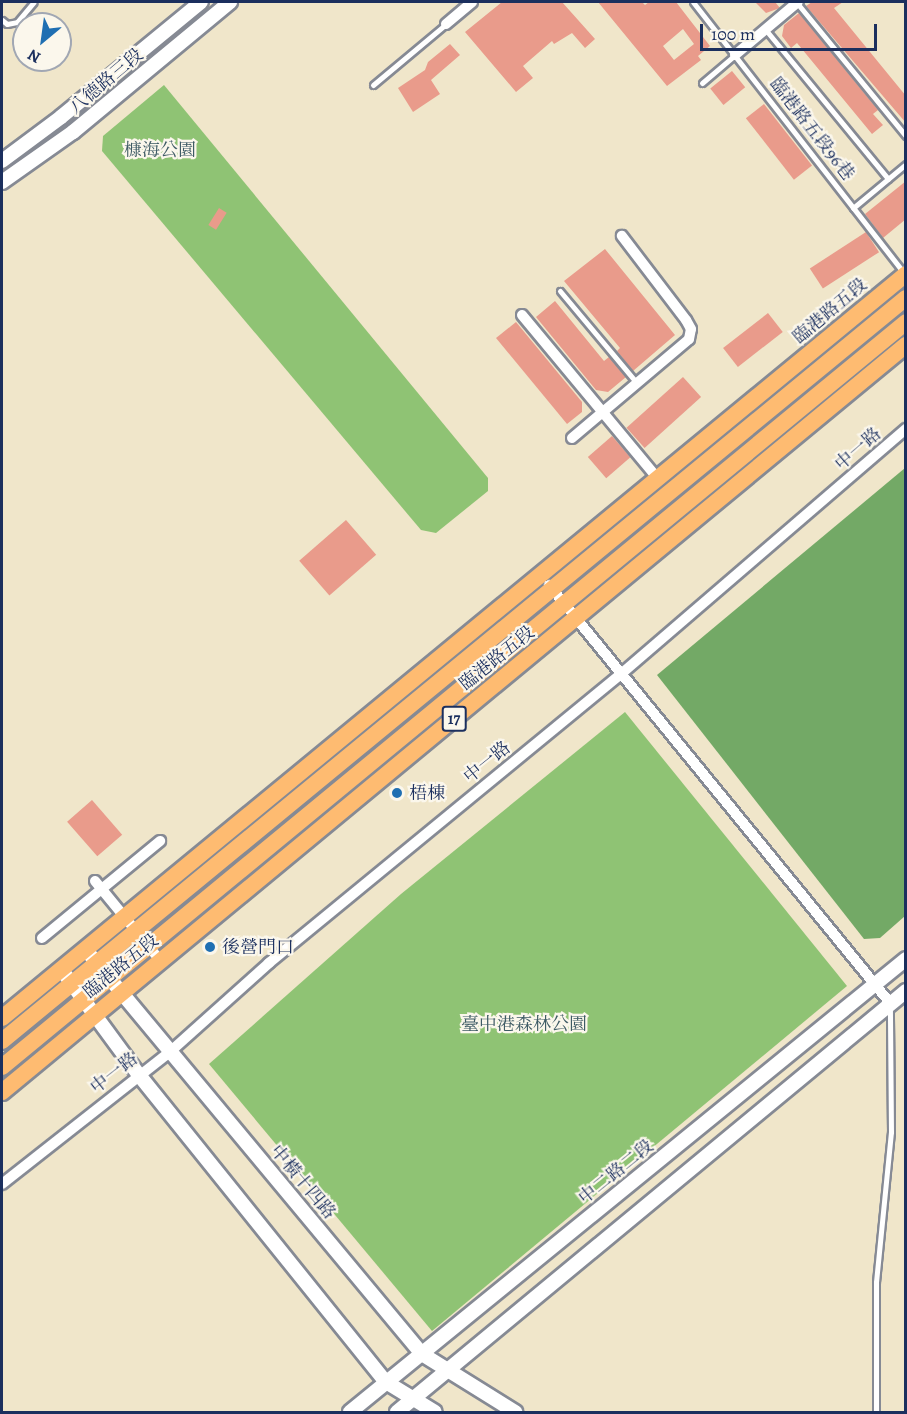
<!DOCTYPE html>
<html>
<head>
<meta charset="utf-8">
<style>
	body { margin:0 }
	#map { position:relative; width:907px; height:1414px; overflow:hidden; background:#f0e6ca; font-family:Alegreya,"Noto Serif TC",serif }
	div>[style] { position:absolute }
	.green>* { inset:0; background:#8fc374 }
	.forest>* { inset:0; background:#73a966 }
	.building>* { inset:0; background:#e99b8b; transform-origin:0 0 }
	.roads { filter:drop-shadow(2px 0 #868a94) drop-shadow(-2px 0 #868a94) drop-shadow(0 2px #868a94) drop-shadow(0 -2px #868a94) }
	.service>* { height:5px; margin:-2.5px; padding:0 2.5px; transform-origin:2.5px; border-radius:2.5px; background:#fff }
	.minor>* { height:10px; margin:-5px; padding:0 5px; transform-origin:5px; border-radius:5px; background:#fff }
	.tertiary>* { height:14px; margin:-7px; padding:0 7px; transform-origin:7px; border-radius:7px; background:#fff }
	.primary>* { height:16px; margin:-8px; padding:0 8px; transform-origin:8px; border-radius:8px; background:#febb71 }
	.dots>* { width:16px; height:16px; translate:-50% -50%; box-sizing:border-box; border:3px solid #fbf7ec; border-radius:50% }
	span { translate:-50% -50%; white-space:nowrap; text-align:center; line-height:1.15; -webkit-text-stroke:4.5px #fbf7ec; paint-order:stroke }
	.shield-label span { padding:2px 4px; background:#fbf7ec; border:2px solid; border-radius:4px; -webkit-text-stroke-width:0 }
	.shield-label { font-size:16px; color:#1b2f5e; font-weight:700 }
	.street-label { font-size:18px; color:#1b2f5e }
	.park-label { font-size:18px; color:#3e5b65 }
	.poi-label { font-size:18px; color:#1b2f5e }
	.left { translate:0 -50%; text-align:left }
	.frame { position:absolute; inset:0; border:3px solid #1b2f5e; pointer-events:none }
	.north { position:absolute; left:12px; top:12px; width:60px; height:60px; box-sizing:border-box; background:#fbf7ec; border:2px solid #a1a7b3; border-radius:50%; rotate:209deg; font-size:16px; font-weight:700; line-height:24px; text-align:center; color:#1b2f5e }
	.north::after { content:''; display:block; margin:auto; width:21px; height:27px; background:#1f6fb2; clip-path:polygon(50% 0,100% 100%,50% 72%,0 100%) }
	.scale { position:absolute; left:700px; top:24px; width:177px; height:27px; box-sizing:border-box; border:3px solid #1b2f5e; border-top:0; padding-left:8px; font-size:18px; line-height:21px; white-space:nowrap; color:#1b2f5e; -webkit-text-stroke:4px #fbf7ec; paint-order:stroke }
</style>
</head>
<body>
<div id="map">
	<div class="green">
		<div style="clip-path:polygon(164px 85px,488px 478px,488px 491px,436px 533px,421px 530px,102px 151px,103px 136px)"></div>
		<div style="clip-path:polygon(625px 712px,847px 986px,432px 1331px,209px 1064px,401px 894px)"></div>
	</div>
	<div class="forest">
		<div style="clip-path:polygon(905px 468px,905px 916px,880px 938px,864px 939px,657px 675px)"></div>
	</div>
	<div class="building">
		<div style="clip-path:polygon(502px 2px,562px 2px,595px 39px,585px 48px,572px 33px,554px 44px,552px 41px,523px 66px,533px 78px,516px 92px,465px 32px)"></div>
		<div style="clip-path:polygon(evenodd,598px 2px,642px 2px,645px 5px,649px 2px,676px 2px,710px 46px,698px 56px,701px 60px,667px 86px,598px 2px,683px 29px,694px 44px,674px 60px,663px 46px,683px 29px)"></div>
		<div style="clip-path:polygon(755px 2px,775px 2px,780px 8px,766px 13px)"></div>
		<div style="clip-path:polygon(812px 2px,843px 2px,834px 8px,906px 96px,906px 123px,806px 6px)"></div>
		<div style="clip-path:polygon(799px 13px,878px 110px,873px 114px,883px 125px,872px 134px,797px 43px,791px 48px,782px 36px,784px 25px)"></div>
		<div style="clip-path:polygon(450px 44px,460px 55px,431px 80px,440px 94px,413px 112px,398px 88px,425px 70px,428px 62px)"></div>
		<div style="left:732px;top:71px;width:21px;height:28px;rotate:51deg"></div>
		<div style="left:764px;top:104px;width:78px;height:23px;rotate:52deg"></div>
		<div style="clip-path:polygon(906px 181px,906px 219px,883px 238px,865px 214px)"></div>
		<div style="left:219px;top:208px;width:9px;height:20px;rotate:32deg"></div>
		<div style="left:866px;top:232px;width:24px;height:67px;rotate:57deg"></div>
		<div style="clip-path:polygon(605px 249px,675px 335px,633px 371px,617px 351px,620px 348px,564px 281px)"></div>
		<div style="clip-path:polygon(555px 301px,604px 361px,609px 357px,626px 377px,608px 392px,596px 390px,536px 317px)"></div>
		<div style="left:768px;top:313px;width:24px;height:57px;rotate:52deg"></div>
		<div style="clip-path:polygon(516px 322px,582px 402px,582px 412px,567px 424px,496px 338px)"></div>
		<div style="left:683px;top:377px;width:27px;height:76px;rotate:48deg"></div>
		<div style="left:612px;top:436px;width:28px;height:32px;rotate:49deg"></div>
		<div style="left:346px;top:520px;width:46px;height:62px;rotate:49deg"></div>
		<div style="left:92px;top:800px;width:46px;height:33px;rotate:49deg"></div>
	</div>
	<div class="roads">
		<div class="service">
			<div style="left:693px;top:2px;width:342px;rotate:52.1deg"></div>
			<div style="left:797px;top:3px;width:172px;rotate:50.7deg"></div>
			<div style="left:2px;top:20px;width:6px;rotate:39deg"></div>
			<div style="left:7px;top:24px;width:10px;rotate:-11deg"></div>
			<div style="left:17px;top:22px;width:26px;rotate:-50deg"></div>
			<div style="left:765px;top:29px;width:194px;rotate:50.6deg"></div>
			<div style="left:702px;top:83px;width:43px;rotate:-40.3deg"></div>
			<div style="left:373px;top:85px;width:95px;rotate:-39.9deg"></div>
			<div style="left:853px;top:208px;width:69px;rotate:-39.7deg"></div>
			<div style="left:560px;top:291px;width:120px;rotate:50.1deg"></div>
			<div style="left:876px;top:1412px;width:130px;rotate:-90deg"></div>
			<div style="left:876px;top:1282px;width:151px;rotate:-84.3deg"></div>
			<div style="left:891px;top:1132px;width:125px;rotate:-90.5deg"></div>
		</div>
		<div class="minor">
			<div style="left:446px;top:24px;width:34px;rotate:-40deg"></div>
			<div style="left:735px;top:55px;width:82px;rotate:-40.1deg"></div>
			<div style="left:522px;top:315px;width:213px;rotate:50.3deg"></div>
			<div style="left:572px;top:438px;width:153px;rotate:-40.2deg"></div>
			<div style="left:689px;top:339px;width:10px;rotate:-79deg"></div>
			<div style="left:691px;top:329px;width:10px;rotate:-119deg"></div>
			<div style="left:686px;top:320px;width:106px;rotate:-127.3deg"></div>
			<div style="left:549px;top:585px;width:539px;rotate:50.79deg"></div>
			<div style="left:95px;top:881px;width:102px;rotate:50.6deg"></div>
			<div style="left:42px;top:938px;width:153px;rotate:-39.4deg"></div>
			<div style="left:2px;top:1184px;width:215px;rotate:-38.2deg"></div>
			<div style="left:171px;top:1051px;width:132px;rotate:-41.9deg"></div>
			<div style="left:269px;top:963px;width:455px;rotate:-39.4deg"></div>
			<div style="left:621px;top:674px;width:376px;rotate:-40.7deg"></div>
		</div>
		<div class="tertiary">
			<div style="left:2px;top:161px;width:74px;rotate:-36.7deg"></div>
			<div style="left:61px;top:117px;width:181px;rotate:-39.4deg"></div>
			<div style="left:2px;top:182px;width:87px;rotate:-35.2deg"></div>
			<div style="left:73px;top:132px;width:204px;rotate:-39.6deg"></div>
			<div style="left:91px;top:956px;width:518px;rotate:50.25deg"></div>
			<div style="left:422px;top:1354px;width:110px;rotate:31.9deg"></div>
			<div style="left:61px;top:969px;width:132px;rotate:53.7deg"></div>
			<div style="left:139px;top:1075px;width:394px;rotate:51.2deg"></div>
			<div style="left:386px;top:1382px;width:57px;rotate:31.5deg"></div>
			<div style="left:350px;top:1412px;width:717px;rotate:-39.17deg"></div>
			<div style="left:397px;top:1412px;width:661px;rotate:-39.59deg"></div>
		</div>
		<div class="primary">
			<div style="left:2px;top:1018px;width:1171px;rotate:-39.45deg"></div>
			<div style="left:2px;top:1041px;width:1170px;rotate:-39.42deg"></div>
			<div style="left:2px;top:1067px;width:1171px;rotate:-39.49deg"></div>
			<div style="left:2px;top:1092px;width:1173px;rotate:-39.57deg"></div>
		</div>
	</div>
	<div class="dots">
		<div style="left:397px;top:793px;background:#1f6fb2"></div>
		<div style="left:210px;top:947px;background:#1f6fb2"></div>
	</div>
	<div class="shield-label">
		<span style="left:454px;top:719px">17</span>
	</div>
	<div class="street-label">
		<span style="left:106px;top:81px;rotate:-40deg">八德路三段</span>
		<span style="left:812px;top:129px;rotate:52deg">臨港路五段96巷</span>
		<span style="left:830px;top:311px;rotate:-40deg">臨港路五段</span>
		<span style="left:858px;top:449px;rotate:-41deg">中一路</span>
		<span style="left:497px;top:658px;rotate:-39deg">臨港路五段</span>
		<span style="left:487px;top:762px;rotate:-39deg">中一路</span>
		<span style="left:121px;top:966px;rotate:-39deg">臨港路五段</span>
		<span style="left:114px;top:1073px;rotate:-38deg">中一路</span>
		<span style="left:616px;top:1172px;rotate:-39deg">中二路二段</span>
		<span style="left:303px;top:1182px;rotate:50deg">中橫十四路</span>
	</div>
	<div class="park-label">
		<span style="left:160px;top:150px">槺海公園</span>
		<span style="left:524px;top:1024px">臺中港森林公園</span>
	</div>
	<div class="poi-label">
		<span class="left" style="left:409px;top:793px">梧棟</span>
		<span class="left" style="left:222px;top:947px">後營門口</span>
	</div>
	<div class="frame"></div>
	<div class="north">N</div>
	<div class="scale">100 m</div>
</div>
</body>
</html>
